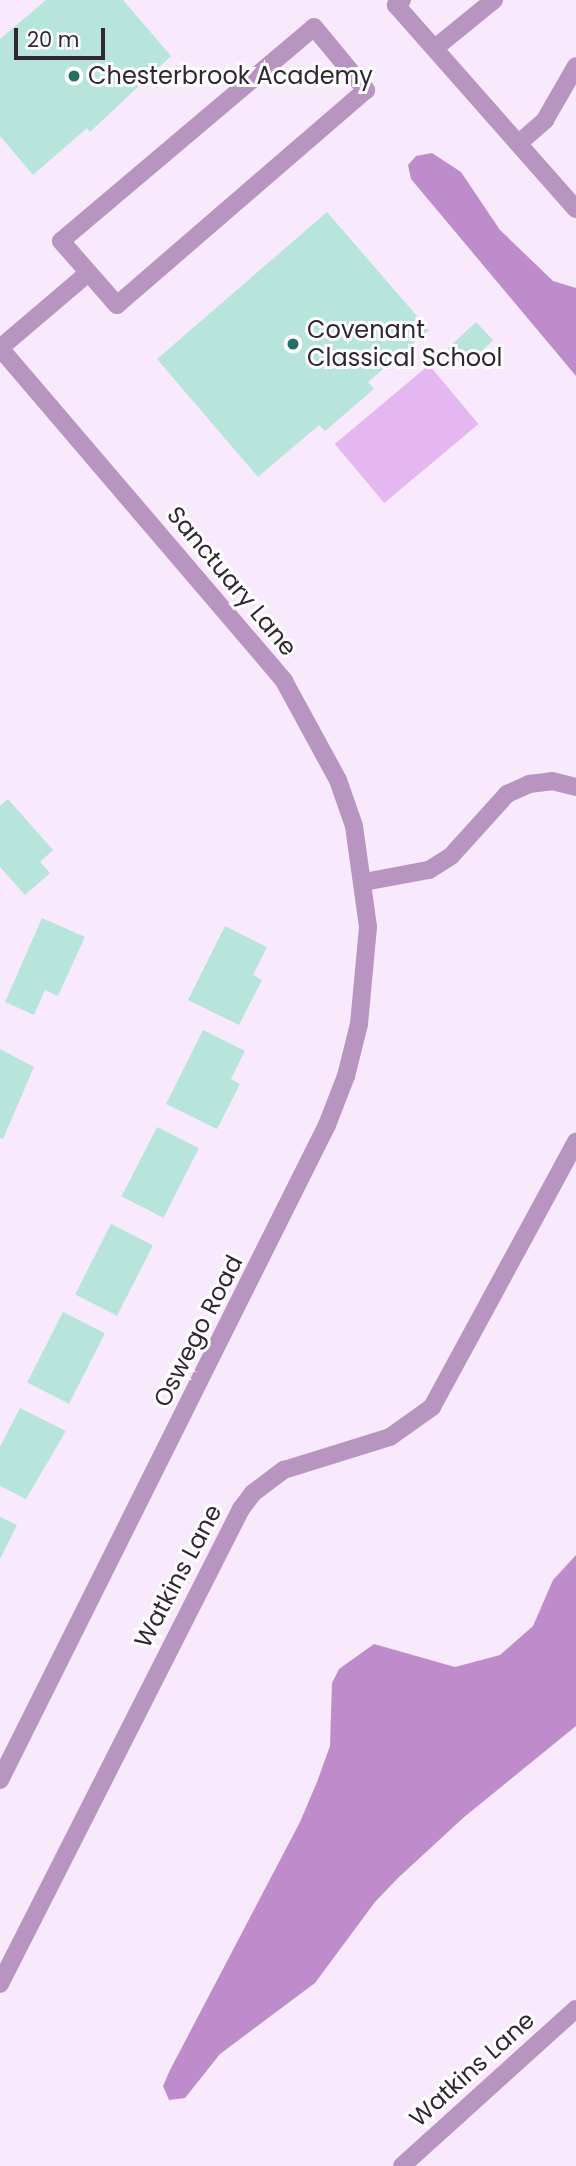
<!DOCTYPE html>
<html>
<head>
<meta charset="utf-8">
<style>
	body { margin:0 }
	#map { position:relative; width:576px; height:2166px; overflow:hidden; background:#f8e9fc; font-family:Poppins,sans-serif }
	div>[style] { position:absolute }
	.green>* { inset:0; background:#e5b7f1; transform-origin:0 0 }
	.water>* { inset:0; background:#be8ccb }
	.building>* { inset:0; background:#b7e5dc; transform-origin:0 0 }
	.minor>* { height:18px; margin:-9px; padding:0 9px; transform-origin:9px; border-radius:9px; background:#b895c1 }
	.dots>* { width:19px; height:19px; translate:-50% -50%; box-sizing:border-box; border:4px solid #fff; border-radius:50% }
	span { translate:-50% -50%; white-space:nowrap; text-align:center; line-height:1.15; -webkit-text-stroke:6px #fff; paint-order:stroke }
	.poi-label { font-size:24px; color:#312733 }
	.left { translate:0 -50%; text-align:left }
	.street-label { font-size:24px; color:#312733 }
	.scale { position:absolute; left:14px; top:28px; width:91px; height:32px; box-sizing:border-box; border:4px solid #312733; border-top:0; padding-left:9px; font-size:21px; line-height:24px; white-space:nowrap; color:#312733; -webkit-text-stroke:5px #fff; paint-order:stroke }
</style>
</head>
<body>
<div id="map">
	<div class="green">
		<div style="left:429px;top:365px;width:77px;height:123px;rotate:50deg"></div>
	</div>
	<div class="water">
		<div style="clip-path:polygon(432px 153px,461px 172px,500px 230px,553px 281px,576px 288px,576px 376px,411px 179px,408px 165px,416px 156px)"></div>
		<div style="clip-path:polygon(576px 1555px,576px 1726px,463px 1818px,398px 1878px,375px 1902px,315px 1983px,220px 2054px,185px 2098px,169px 2100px,163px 2086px,170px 2070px,300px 1822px,317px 1782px,330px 1746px,332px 1683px,339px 1669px,374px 1644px,455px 1667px,500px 1655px,533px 1626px,553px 1580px)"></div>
	</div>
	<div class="building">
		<div style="clip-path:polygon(46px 0,123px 0,171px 56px,90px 132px,87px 128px,33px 175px,0 136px,0 39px)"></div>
		<div style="clip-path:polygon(327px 212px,429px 330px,368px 382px,374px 389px,325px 431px,319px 425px,258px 477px,157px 359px)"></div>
		<div style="left:476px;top:322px;width:25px;height:39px;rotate:47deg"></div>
		<div style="clip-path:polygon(8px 799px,53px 850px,40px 862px,50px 873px,25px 895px,0 867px,0 806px)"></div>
		<div style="clip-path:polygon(42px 918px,85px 937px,58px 996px,45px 990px,34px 1015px,5px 1002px)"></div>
		<div style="clip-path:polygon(225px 926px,267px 947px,253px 975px,262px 980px,239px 1025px,188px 1000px)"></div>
		<div style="clip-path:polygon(203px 1030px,245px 1051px,231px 1079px,240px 1084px,217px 1129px,166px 1104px)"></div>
		<div style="clip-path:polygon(0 1049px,34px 1067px,3px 1139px,0 1138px)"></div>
		<div style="left:157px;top:1127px;width:47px;height:78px;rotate:27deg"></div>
		<div style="left:111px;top:1224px;width:47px;height:79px;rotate:27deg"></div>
		<div style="left:63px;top:1312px;width:47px;height:79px;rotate:27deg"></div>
		<div style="clip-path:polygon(20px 1408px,66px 1431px,26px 1499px,0 1486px,0 1447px)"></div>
		<div style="clip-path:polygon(0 1517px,17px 1525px,0 1559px)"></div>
	</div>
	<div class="minor">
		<div style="left:402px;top:0;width:8px;rotate:140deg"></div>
		<div style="left:396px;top:5px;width:272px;rotate:48.6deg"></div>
		<div style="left:314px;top:27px;width:82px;rotate:50.5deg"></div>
		<div style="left:366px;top:90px;width:329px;rotate:139.2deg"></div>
		<div style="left:117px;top:305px;width:85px;rotate:-131.2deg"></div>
		<div style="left:61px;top:241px;width:331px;rotate:-40.2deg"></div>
		<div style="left:435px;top:48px;width:76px;rotate:-39.1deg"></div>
		<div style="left:519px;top:143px;width:35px;rotate:-41deg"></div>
		<div style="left:545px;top:120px;width:62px;rotate:-60.1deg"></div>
		<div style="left:0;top:348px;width:438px;rotate:49.5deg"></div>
		<div style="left:284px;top:681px;width:113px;rotate:61.4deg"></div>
		<div style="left:338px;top:780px;width:49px;rotate:70.8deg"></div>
		<div style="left:354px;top:826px;width:102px;rotate:82.1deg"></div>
		<div style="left:368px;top:927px;width:97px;rotate:95.3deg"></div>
		<div style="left:359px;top:1024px;width:54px;rotate:104deg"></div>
		<div style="left:346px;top:1076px;width:53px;rotate:111.2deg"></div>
		<div style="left:327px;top:1125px;width:732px;rotate:116.53deg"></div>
		<div style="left:0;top:348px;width:114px;rotate:-40.4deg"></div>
		<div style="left:364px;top:882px;width:66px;rotate:-10.5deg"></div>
		<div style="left:429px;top:870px;width:26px;rotate:-32deg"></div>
		<div style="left:451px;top:856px;width:84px;rotate:-47.9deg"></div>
		<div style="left:507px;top:794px;width:24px;rotate:-24deg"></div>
		<div style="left:529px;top:784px;width:23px;rotate:-7deg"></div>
		<div style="left:552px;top:781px;width:25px;rotate:14deg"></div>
		<div style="left:0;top:1984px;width:533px;rotate:-63.1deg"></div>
		<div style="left:241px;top:1509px;width:20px;rotate:-53deg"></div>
		<div style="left:253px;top:1493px;width:39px;rotate:-37deg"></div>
		<div style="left:284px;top:1470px;width:111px;rotate:-17.3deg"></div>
		<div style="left:390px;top:1437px;width:52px;rotate:-35.5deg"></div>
		<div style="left:432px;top:1407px;width:302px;rotate:-61.5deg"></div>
		<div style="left:402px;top:2166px;width:234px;rotate:-42.1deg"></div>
	</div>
	<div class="dots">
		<div style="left:74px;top:76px;background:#266d64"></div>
		<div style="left:293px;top:344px;background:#266d64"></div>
	</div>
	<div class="poi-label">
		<span class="left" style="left:88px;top:76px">Chesterbrook Academy</span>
		<span class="left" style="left:307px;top:344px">Covenant<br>Classical School</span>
	</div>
	<div class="street-label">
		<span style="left:232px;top:581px;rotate:50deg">Sanctuary Lane</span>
		<span style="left:198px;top:1331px;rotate:-63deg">Oswego Road</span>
		<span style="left:178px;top:1576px;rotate:-62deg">Watkins Lane</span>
		<span style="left:472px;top:2069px;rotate:-42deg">Watkins Lane</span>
	</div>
	<div class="scale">20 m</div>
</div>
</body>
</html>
